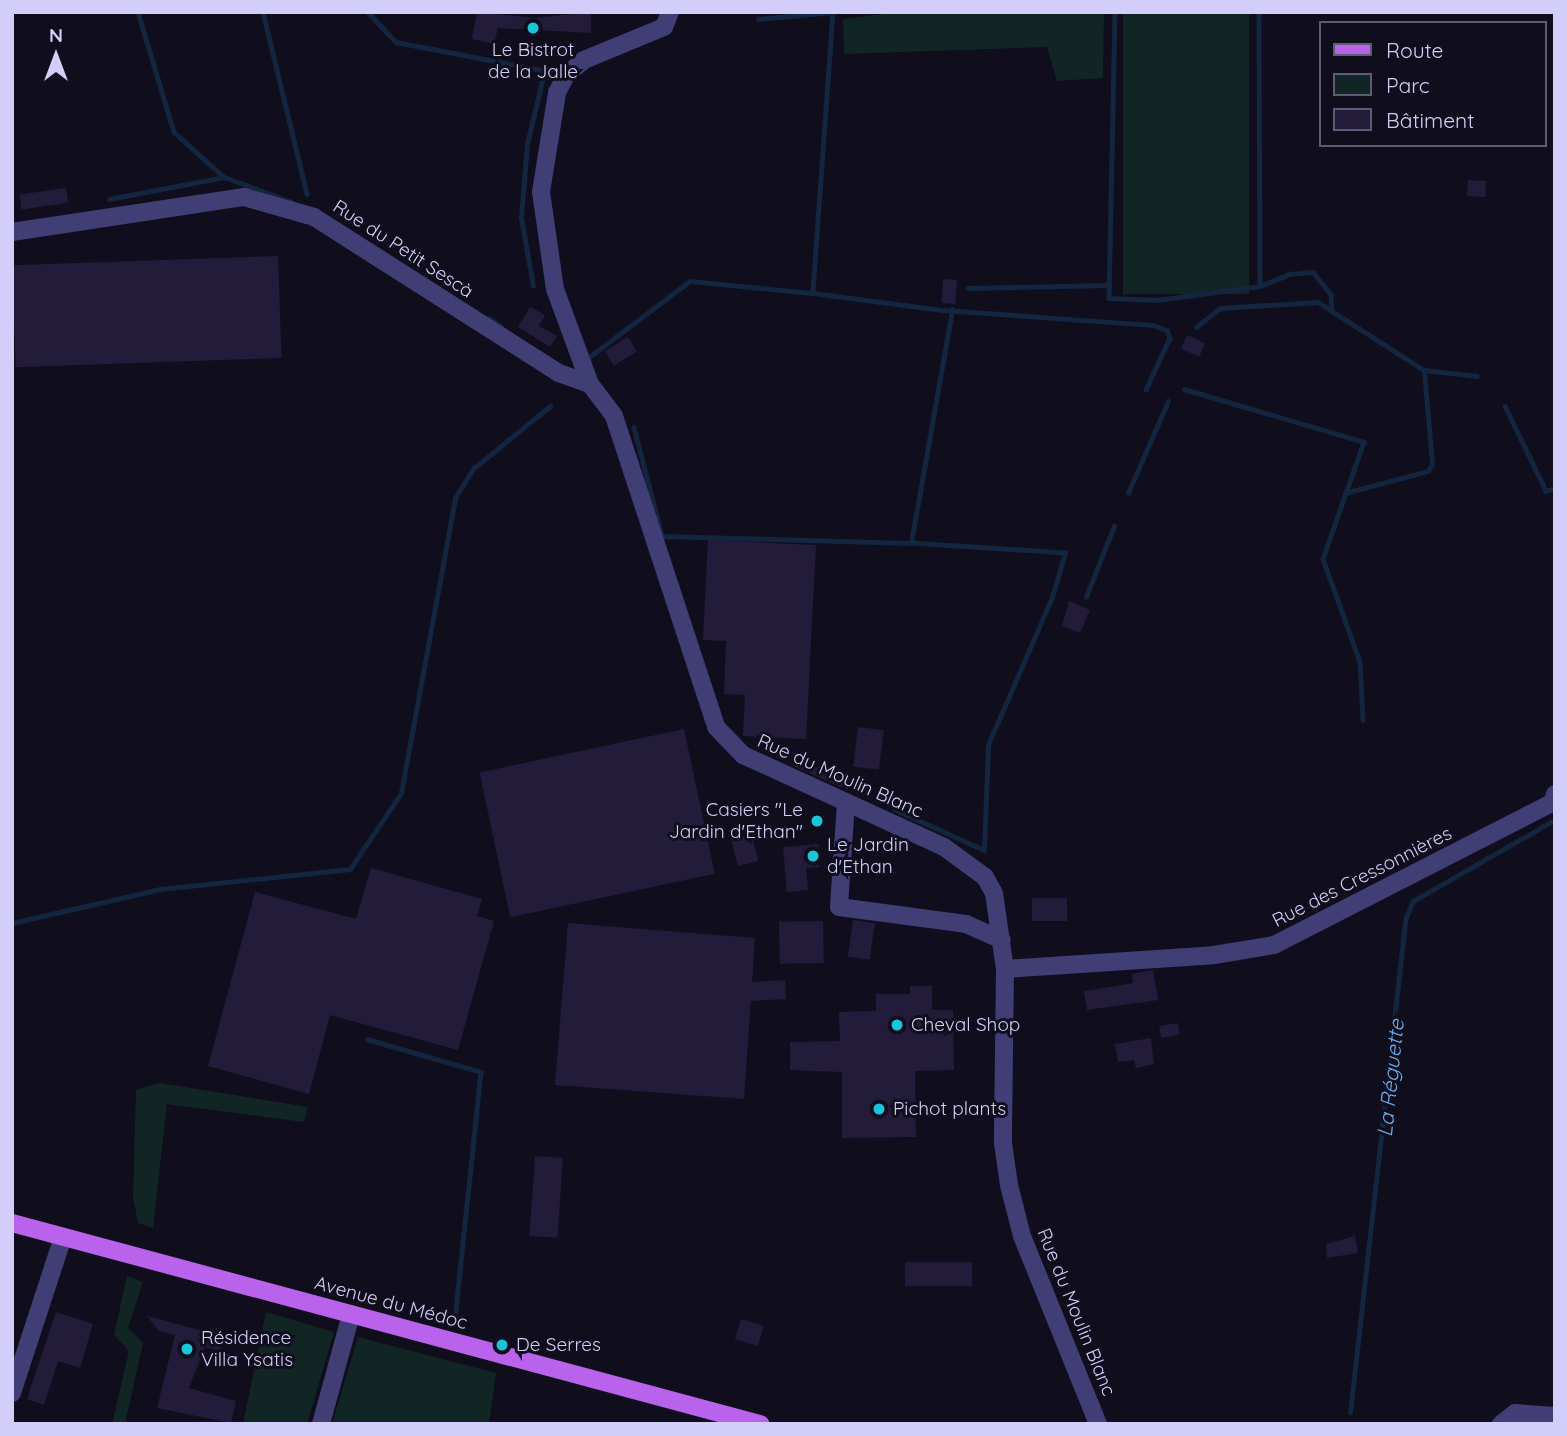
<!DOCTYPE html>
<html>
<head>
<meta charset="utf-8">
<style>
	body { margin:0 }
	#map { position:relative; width:1567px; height:1436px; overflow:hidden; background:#100e1c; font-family:Quicksand,sans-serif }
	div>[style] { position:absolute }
	.green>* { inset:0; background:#112524; transform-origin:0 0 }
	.stream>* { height:4.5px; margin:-2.25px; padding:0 2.25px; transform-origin:2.25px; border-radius:2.25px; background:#13253f }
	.building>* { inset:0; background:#221c3a; transform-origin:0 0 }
	.minor>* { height:18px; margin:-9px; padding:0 9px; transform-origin:9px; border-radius:9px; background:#403e75 }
	.major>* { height:18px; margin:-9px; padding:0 9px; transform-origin:9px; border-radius:9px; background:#b962ec }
	.dots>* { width:19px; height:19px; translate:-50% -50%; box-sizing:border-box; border:4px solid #100e1c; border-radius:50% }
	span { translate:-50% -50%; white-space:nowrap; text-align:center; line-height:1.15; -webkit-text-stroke:6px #100e1c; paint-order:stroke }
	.poi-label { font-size:19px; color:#d3cef9 }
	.right { translate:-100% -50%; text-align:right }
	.left { translate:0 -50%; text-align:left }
	.street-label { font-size:19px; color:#d3cef9 }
	.water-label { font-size:21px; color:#68afed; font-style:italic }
	.frame { position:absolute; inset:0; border:14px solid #d3cef9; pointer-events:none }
	.legend { position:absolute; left:1319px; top:21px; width:228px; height:126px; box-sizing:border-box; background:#100e1c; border:2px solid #5e5b74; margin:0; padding:9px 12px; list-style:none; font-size:21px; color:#d3cef9 }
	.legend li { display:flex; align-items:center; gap:14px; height:35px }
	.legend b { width:35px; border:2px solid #5e5b74 }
	.north { position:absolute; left:21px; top:21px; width:70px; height:70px; -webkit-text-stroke:5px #100e1c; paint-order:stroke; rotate:0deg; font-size:19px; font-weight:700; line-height:28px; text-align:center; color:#d3cef9 }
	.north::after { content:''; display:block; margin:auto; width:24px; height:32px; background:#d3cef9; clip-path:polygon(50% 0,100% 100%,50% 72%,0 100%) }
</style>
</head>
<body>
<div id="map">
	<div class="green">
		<div style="clip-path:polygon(900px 12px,1104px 12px,1103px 78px,1057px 81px,1047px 47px,844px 54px,843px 19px)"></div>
		<div style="left:1123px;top:12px;width:126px;height:282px"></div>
		<div style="clip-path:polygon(160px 1083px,308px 1107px,304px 1122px,167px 1104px,153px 1228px,138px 1223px,133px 1197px,136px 1090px)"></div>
		<div style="clip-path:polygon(127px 1276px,143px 1282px,128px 1328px,143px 1343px,125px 1424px,112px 1424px,129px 1351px,114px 1335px)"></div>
		<div style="clip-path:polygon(266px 1312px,334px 1332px,307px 1424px,243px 1424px)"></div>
		<div style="clip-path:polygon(358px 1337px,496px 1373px,489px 1424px,332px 1424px)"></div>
	</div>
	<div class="stream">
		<div style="left:138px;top:12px;width:125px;rotate:73.3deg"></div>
		<div style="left:174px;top:132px;width:67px;rotate:42deg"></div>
		<div style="left:224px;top:177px;width:72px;rotate:20.2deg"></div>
		<div style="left:263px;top:12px;width:187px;rotate:76.4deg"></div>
		<div style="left:368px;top:12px;width:41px;rotate:47deg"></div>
		<div style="left:396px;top:42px;width:154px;rotate:10.9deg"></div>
		<div style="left:833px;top:12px;width:282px;rotate:94.1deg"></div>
		<div style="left:813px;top:293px;width:131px;rotate:7.5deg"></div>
		<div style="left:943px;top:310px;width:211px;rotate:4.1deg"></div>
		<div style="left:1153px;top:325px;width:15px;rotate:20deg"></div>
		<div style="left:1167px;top:330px;width:9px;rotate:69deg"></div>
		<div style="left:1170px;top:338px;width:57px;rotate:114.8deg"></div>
		<div style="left:1115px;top:12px;width:286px;rotate:91.2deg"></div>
		<div style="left:1109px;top:298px;width:48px;rotate:2.4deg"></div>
		<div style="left:1157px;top:300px;width:104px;rotate:-7.7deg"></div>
		<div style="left:1260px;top:286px;width:31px;rotate:-22deg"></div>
		<div style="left:1289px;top:274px;width:24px;rotate:-5deg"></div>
		<div style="left:1313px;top:272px;width:28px;rotate:51deg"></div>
		<div style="left:1331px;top:294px;width:17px;rotate:87deg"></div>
		<div style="left:1259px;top:12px;width:274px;rotate:89.8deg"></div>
		<div style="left:758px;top:19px;width:75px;rotate:-5.3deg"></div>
		<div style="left:109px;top:199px;width:117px;rotate:-10.8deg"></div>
		<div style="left:533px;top:286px;width:69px;rotate:-100deg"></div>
		<div style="left:521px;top:218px;width:74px;rotate:-85.4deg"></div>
		<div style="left:527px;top:144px;width:65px;rotate:-76.6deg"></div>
		<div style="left:968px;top:288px;width:141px;rotate:-1.2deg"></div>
		<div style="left:489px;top:318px;width:14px;rotate:34deg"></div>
		<div style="left:1196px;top:327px;width:31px;rotate:-38deg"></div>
		<div style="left:1220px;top:308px;width:98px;rotate:-3.5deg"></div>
		<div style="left:1318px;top:302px;width:126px;rotate:32.7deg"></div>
		<div style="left:1424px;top:370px;width:53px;rotate:6.5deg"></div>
		<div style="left:589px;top:357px;width:126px;rotate:-37deg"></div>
		<div style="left:690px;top:281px;width:124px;rotate:5.6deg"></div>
		<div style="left:1184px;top:389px;width:188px;rotate:16.4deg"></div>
		<div style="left:1364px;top:442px;width:124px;rotate:109.3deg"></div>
		<div style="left:1323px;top:559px;width:109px;rotate:70.2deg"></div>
		<div style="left:1360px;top:662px;width:58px;rotate:87deg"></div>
		<div style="left:1505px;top:406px;width:94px;rotate:64.2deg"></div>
		<div style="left:1546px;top:491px;width:9px;rotate:-18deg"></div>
		<div style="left:634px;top:427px;width:113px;rotate:75.6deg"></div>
		<div style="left:662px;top:536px;width:249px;rotate:1.6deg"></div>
		<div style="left:1128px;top:493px;width:100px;rotate:-66.5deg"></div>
		<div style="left:1345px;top:493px;width:86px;rotate:-14.8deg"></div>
		<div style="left:1428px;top:471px;width:8px;rotate:-60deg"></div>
		<div style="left:1432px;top:464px;width:94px;rotate:-94.9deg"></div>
		<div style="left:1086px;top:597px;width:76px;rotate:-68.5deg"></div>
		<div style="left:894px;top:809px;width:99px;rotate:24.5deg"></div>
		<div style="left:984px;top:850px;width:105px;rotate:-87.8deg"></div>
		<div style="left:988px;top:745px;width:161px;rotate:-66.6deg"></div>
		<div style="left:1052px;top:597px;width:46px;rotate:-73.5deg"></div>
		<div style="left:1065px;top:553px;width:154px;rotate:-176.3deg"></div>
		<div style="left:911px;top:543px;width:237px;rotate:-80deg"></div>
		<div style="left:12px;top:923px;width:152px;rotate:-12.9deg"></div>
		<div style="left:160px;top:889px;width:191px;rotate:-6deg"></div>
		<div style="left:350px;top:869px;width:92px;rotate:-56.1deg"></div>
		<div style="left:401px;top:793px;width:300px;rotate:-79.6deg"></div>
		<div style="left:455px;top:498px;width:36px;rotate:-58deg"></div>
		<div style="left:474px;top:468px;width:98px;rotate:-39.2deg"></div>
		<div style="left:367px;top:1039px;width:119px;rotate:16.1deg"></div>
		<div style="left:481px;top:1072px;width:247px;rotate:96deg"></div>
		<div style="left:1350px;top:1413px;width:496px;rotate:-83.6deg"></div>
		<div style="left:1405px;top:920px;width:21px;rotate:-67deg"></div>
		<div style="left:1413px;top:901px;width:159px;rotate:-29.8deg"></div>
	</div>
	<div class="building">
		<div style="clip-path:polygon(477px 12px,535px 18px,591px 12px,591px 33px,498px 28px,494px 44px,472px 39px)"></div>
		<div style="left:1468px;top:180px;width:18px;height:16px;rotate:3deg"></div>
		<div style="left:66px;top:188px;width:15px;height:47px;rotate:82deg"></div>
		<div style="left:278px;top:256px;width:102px;height:266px;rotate:88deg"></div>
		<div style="left:943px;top:279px;width:14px;height:24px;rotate:4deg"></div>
		<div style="clip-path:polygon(530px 307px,545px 315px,539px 326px,557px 336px,550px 347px,518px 327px)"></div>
		<div style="left:1187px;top:335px;width:20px;height:15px;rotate:24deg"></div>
		<div style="left:628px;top:337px;width:17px;height:27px;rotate:59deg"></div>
		<div style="clip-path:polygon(708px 540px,816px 545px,806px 739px,743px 736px,745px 695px,724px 694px,726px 641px,703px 640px)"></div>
		<div style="clip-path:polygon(1069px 601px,1090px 610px,1080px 633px,1062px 626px)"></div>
		<div style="left:858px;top:727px;width:26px;height:40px;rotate:7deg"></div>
		<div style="left:684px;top:729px;width:148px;height:209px;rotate:78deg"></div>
		<div style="clip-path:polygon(793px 759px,848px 778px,843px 788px,791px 765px)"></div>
		<div style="left:751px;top:832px;width:30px;height:21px;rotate:76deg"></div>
		<div style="clip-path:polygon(819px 844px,819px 867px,806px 868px,808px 890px,787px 892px,783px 847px)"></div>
		<div style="clip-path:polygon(371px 868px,482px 899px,477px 916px,494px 921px,458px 1050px,330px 1015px,309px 1094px,208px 1066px,255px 892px,356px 919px)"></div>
		<div style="left:1032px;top:898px;width:35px;height:23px"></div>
		<div style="left:853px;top:920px;width:22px;height:37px;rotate:8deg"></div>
		<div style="left:823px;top:921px;width:42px;height:44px;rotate:89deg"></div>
		<div style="clip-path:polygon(568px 923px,755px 938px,752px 982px,785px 980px,786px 999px,751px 1001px,744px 1099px,555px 1085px)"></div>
		<div style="clip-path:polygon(1153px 970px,1158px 1000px,1087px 1010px,1084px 991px,1133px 983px,1132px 974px)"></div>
		<div style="clip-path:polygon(910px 986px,932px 986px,932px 1010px,953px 1010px,954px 1070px,915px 1071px,916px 1137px,842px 1138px,842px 1072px,790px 1070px,790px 1042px,840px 1041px,839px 1012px,876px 1011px,876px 994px,910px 994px)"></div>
		<div style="left:1178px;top:1023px;width:12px;height:19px;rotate:81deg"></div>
		<div style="clip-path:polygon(1151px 1038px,1154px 1064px,1136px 1068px,1134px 1060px,1118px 1062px,1115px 1044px)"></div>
		<div style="left:535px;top:1156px;width:28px;height:80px;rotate:4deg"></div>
		<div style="clip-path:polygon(1355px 1236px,1358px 1253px,1327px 1258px,1326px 1244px)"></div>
		<div style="left:972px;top:1262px;width:24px;height:67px;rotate:90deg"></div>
		<div style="clip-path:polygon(56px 1312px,93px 1324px,80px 1368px,58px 1361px,44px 1405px,27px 1399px)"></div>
		<div style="clip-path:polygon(147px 1316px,225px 1337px,221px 1351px,205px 1347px,189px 1388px,236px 1401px,231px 1423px,157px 1408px,175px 1335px,159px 1331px)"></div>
		<div style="left:741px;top:1319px;width:24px;height:21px;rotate:17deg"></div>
	</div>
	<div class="minor">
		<div style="left:670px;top:12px;width:16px;rotate:112deg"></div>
		<div style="left:664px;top:27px;width:87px;rotate:157.6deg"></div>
		<div style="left:584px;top:60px;width:23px;rotate:140deg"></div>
		<div style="left:566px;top:75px;width:20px;rotate:117deg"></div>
		<div style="left:557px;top:93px;width:100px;rotate:99.2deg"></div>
		<div style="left:541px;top:192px;width:98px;rotate:81.8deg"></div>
		<div style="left:555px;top:289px;width:101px;rotate:69.8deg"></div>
		<div style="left:590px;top:384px;width:40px;rotate:53deg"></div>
		<div style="left:614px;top:416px;width:327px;rotate:71.8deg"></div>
		<div style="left:716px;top:727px;width:39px;rotate:46deg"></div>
		<div style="left:743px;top:755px;width:221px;rotate:24.6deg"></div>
		<div style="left:944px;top:847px;width:51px;rotate:36.2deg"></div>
		<div style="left:985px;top:877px;width:18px;rotate:61deg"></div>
		<div style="left:994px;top:893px;width:77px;rotate:81.8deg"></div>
		<div style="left:1005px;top:969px;width:174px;rotate:90.7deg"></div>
		<div style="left:1003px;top:1143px;width:42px;rotate:81.9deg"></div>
		<div style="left:1009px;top:1185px;width:53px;rotate:75.7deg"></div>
		<div style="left:1022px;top:1236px;width:203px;rotate:68deg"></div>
		<div style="left:12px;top:232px;width:235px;rotate:-8.6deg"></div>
		<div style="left:244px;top:197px;width:73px;rotate:15.9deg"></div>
		<div style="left:314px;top:217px;width:290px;rotate:32.5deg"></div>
		<div style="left:559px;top:373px;width:33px;rotate:20deg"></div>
		<div style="left:846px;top:803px;width:104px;rotate:93.9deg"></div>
		<div style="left:839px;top:907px;width:128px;rotate:7.6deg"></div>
		<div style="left:966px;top:924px;width:39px;rotate:24deg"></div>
		<div style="left:1005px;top:969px;width:209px;rotate:-3.8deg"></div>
		<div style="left:1214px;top:955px;width:61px;rotate:-9.5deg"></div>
		<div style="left:1274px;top:945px;width:314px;rotate:-27.1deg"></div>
		<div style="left:1553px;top:802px;width:8px;rotate:-76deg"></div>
		<div style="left:12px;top:1393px;width:164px;rotate:-71.9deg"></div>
		<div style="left:321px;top:1424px;width:114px;rotate:-74.7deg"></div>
		<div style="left:1501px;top:1424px;width:18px;rotate:-38deg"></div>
		<div style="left:1515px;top:1413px;width:40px;rotate:4.3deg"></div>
	</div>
	<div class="major">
		<div style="left:12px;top:1223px;width:775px;rotate:15.04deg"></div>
	</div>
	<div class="dots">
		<div style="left:533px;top:28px;background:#1ac5d9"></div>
		<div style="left:817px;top:821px;background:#1ac5d9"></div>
		<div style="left:813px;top:856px;background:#1ac5d9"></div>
		<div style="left:897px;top:1025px;background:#1ac5d9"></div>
		<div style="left:879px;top:1109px;background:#1ac5d9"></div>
		<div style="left:502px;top:1345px;background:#1ac5d9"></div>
		<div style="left:187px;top:1349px;background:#1ac5d9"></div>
	</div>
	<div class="poi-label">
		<span style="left:533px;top:61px">Le Bistrot<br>de la Jalle</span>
		<span class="right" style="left:803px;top:821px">Casiers "Le<br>Jardin d'Ethan"</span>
		<span class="left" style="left:827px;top:856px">Le Jardin<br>d'Ethan</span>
		<span class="left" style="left:911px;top:1025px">Cheval Shop</span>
		<span class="left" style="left:893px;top:1109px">Pichot plants</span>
		<span class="left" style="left:201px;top:1349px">Résidence<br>Villa Ysatis</span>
		<span class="left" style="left:516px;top:1345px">De Serres</span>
	</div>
	<div class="street-label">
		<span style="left:403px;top:249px;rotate:33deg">Rue du Petit Sescà</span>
		<span style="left:840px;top:776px;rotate:24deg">Rue du Moulin Blanc</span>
		<span style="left:1362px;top:877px;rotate:-27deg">Rue des Cressonnières</span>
		<span style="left:391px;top:1303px;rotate:15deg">Avenue du Médoc</span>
		<span style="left:1076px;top:1312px;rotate:68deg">Rue du Moulin Blanc</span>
	</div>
	<div class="water-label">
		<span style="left:1390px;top:1078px;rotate:-84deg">La Réguette</span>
	</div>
	<div class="frame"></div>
	<ul class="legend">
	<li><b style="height:9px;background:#b962ec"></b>Route</li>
	<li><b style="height:19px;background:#112524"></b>Parc</li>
	<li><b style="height:19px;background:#221c3a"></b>Bâtiment</li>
	</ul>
	<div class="north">N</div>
</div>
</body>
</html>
